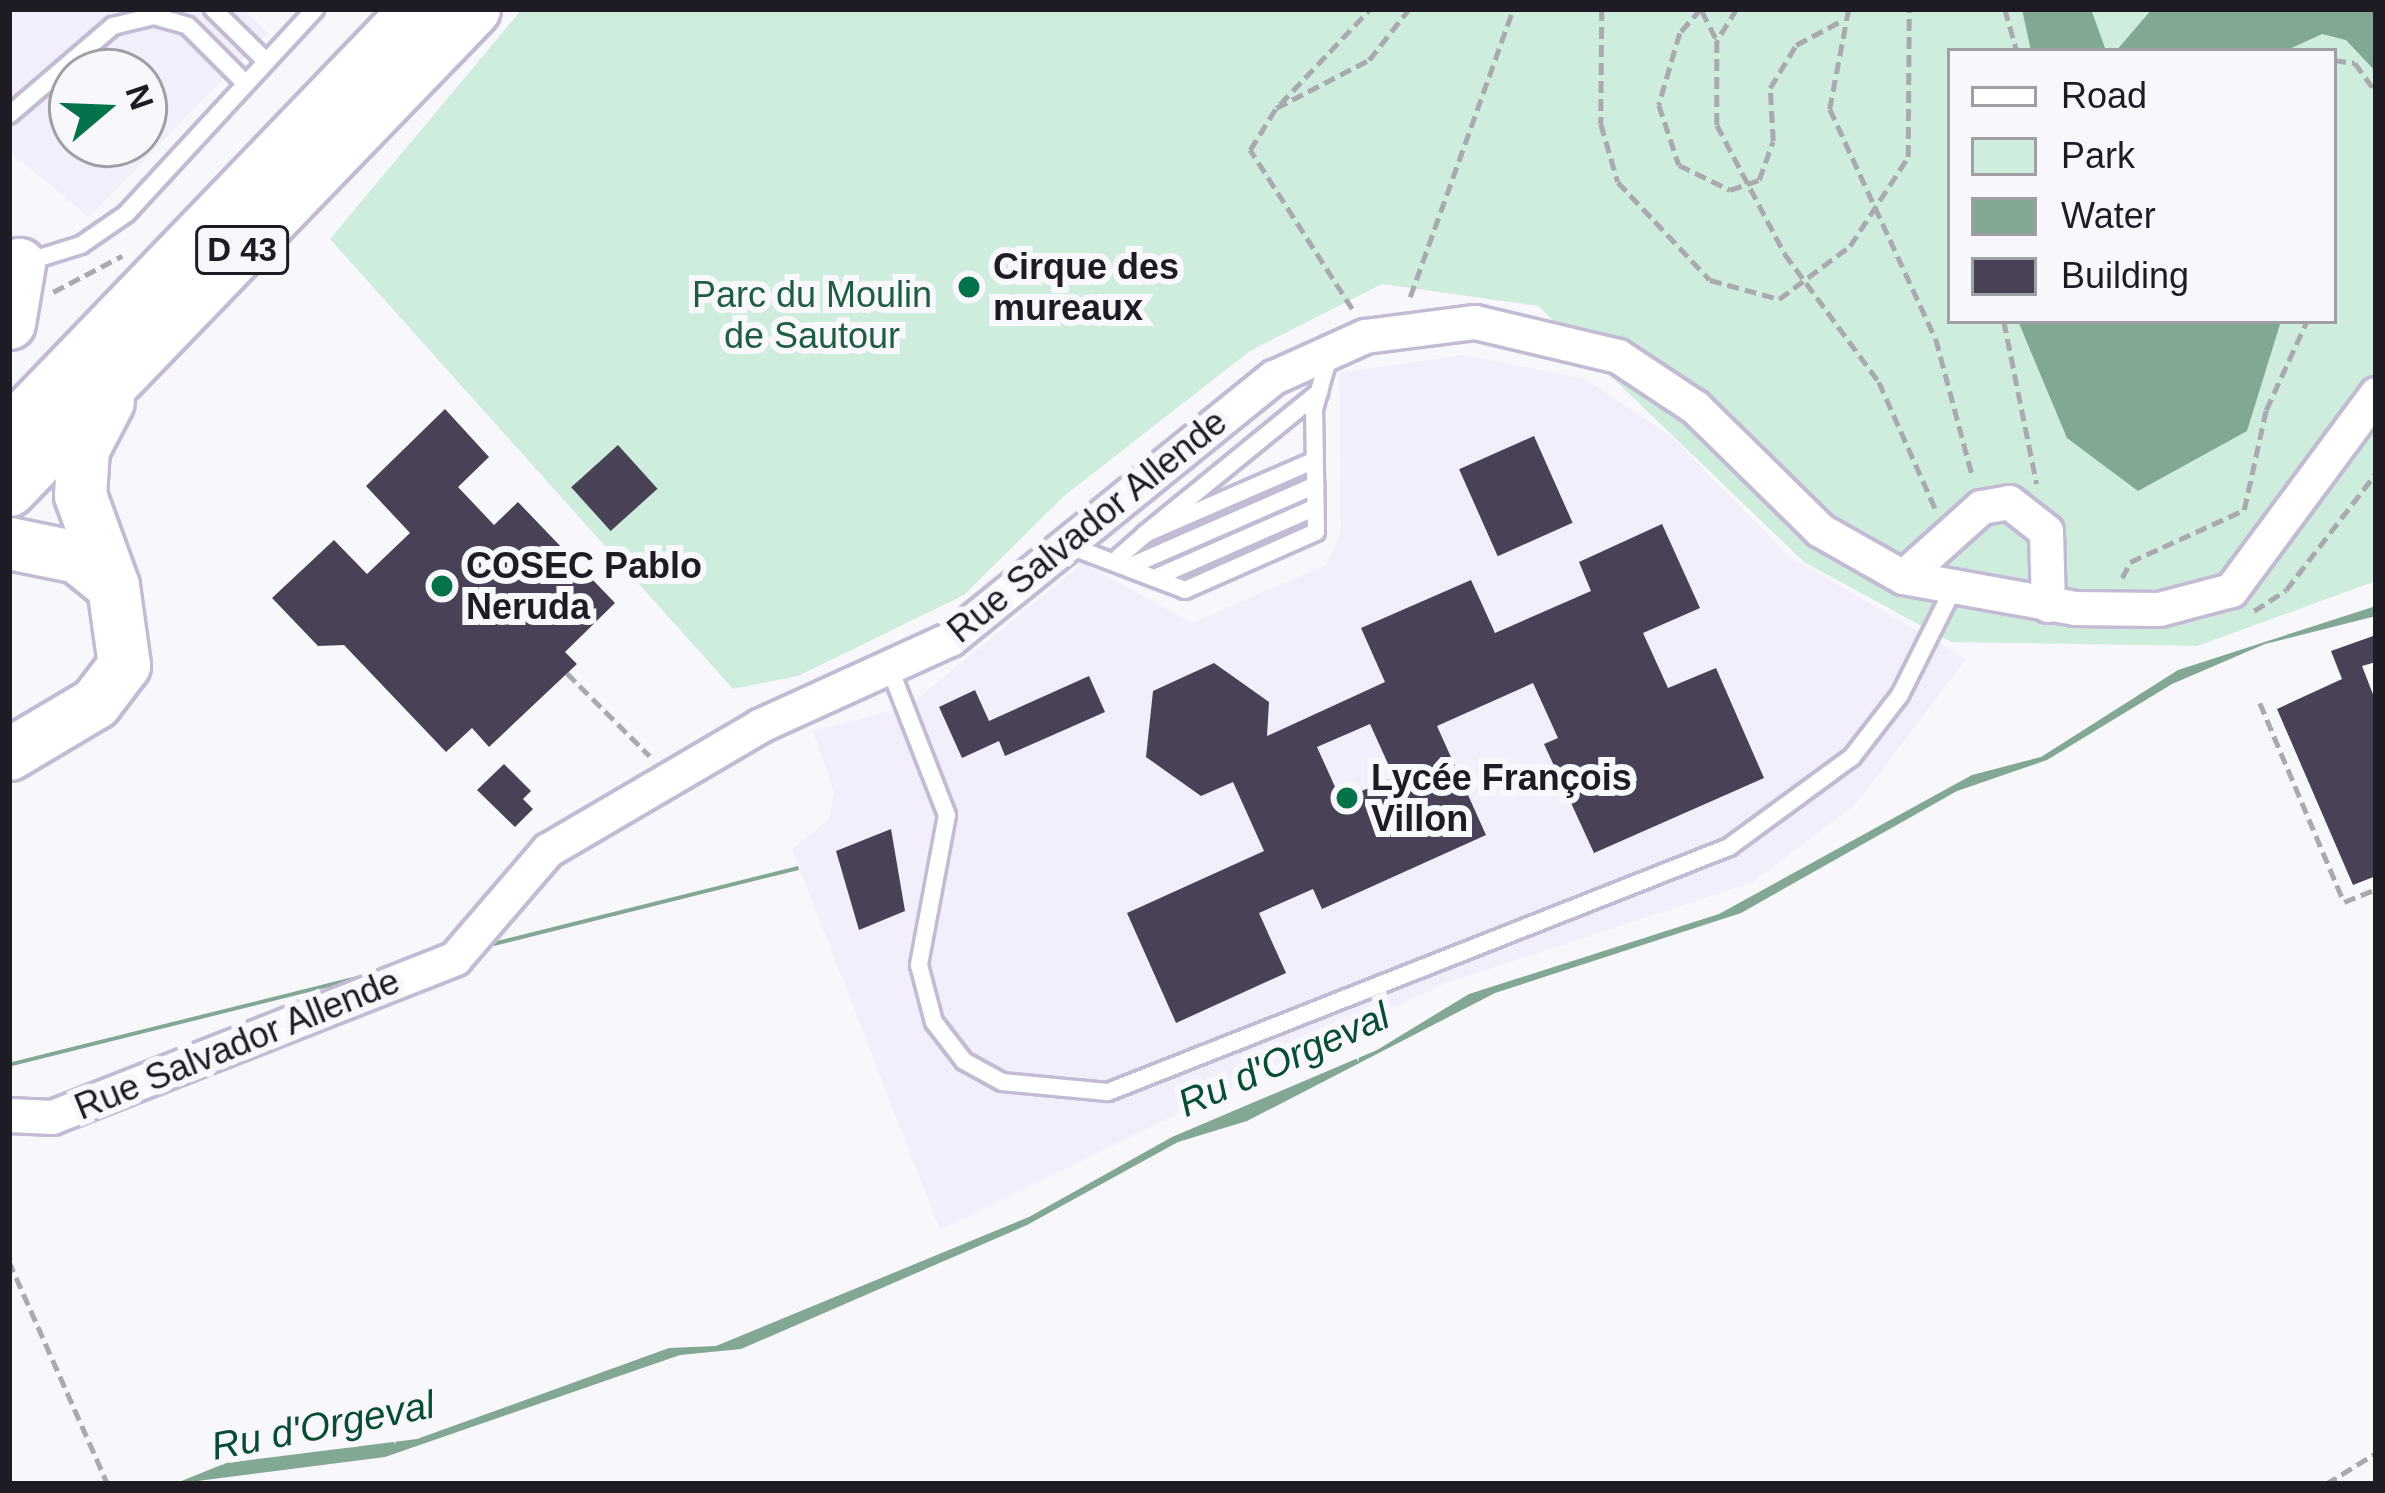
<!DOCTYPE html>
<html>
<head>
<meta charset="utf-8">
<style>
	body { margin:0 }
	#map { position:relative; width:2385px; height:1493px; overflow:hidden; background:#f8f7fc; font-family:Helvetica,sans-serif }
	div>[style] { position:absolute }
	.built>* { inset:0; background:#f2eefb }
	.green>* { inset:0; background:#ceeddc }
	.water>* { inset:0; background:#82a793; transform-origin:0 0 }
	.building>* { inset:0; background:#494257; transform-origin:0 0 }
	.path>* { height:4.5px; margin-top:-2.25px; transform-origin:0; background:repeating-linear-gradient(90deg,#aba9b0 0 12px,transparent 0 18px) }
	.roads { filter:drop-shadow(3px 0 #c3bbd4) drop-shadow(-3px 0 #c3bbd4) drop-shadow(0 3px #c3bbd4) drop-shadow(0 -3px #c3bbd4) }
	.lane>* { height:16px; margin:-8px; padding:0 8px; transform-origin:8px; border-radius:8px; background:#fff }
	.street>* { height:33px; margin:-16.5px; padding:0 16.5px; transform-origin:16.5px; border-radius:16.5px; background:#fff }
	.primary>* { height:51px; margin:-25.5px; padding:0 25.5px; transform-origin:25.5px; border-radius:25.5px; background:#fff }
	.dots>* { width:33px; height:33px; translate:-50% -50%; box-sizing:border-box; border:6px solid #f8f7fc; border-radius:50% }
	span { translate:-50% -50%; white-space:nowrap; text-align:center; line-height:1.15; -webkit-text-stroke:12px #f8f7fc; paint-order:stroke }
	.shield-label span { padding:3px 9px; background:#f8f7fc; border:3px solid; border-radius:9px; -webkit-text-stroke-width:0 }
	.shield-label { font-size:33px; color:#1f1b25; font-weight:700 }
	.poi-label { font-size:36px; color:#1f1b25; font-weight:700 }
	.left { translate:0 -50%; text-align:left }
	.park-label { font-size:36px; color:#1e5d42 }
	.street-label { font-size:36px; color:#1f1b25 }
	.water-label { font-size:39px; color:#084d33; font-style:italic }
	.frame { position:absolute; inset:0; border:12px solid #1f1b25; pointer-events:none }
	.legend { position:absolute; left:1947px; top:48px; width:390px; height:276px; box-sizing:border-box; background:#f8f7fc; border:3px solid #a19fa6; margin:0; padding:15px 21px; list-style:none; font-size:36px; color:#1f1b25 }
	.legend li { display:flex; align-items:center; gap:24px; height:60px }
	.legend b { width:60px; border:3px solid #a19fa6 }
	.north { position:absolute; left:48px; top:48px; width:120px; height:120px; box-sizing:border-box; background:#f8f7fc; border:3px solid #a19fa6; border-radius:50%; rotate:71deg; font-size:33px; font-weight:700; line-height:48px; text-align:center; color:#1f1b25 }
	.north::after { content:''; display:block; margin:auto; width:42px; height:54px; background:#04734c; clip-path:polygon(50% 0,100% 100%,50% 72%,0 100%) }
</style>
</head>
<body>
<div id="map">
	<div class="built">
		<div style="clip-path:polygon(evenodd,9px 9px,243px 9px,268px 33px,89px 217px,9px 151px,9px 9px,72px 72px,144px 72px,144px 144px,72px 144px,72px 72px)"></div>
		<div style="clip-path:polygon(1462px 355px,1585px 379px,1671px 436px,1787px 555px,1966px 659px,1856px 804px,1751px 883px,1443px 984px,940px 1230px,792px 849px,829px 820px,834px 792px,813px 731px,907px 707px,1083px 563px,1192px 623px,1326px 565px,1341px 533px,1339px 373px)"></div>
	</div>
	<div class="green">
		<div style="clip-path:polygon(evenodd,522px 9px,2376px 9px,2376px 581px,2197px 646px,1951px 642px,1804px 562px,1538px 306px,1382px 284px,1250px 351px,1064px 496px,964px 595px,798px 676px,733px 689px,330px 239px,522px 9px,1950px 51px,2334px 51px,2334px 321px,1950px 321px,1950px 51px)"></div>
	</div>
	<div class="water">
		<div style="clip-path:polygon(2022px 9px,2091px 9px,2106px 51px,2031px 51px)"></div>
		<div style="clip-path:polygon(2152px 9px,2376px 9px,2376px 72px,2346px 40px,2322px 34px,2285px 51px,2116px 51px)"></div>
		<div style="clip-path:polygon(2018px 321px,2281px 321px,2247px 431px,2138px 491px,2067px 438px)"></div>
		<div style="clip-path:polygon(2376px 606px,2376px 616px,2265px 644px,2172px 684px,2047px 760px,1957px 791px,1741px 913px,1495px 993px,1247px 1121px,1178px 1142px,1027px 1225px,741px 1349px,680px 1355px,385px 1457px,174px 1484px,226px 1463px,417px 1439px,669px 1348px,716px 1346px,1029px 1217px,1172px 1137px,1377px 1050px,1469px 994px,1719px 914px,1972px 775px,2041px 757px,2178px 670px)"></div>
		<div style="left:798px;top:866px;width:4px;height:847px;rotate:76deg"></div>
	</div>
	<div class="building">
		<div style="clip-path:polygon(445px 409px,489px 457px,458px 487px,494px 525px,518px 502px,615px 603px,565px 652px,577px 664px,489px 747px,472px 728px,446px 752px,344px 645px,318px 646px,272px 598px,334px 540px,367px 574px,410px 533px,366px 486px)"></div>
		<div style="left:1534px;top:436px;width:95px;height:82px;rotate:66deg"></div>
		<div style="left:618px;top:445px;width:59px;height:63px;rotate:48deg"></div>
		<div style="clip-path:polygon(evenodd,1662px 524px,1700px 608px,1643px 633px,1668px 688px,1716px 668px,1764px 778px,1594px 853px,1544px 744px,1558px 738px,1533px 683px,1437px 726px,1486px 835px,1322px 909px,1313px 889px,1259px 913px,1286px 973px,1176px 1023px,1127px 913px,1264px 851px,1233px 782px,1201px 796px,1146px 757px,1153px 691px,1214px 663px,1269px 702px,1267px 736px,1385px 682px,1361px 628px,1471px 580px,1495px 633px,1591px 591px,1579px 562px,1662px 524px,1370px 724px,1394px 777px,1341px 800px,1317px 747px,1370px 724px)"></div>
		<div style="clip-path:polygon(2376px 635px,2376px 662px,2362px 666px,2376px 702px,2376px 876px,2353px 885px,2277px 709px,2342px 679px,2331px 651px)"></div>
		<div style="clip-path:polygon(1089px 676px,1105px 712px,1005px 756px,999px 741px,962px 758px,939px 707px,975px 690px,989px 721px)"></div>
		<div style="clip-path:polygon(504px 764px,531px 791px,523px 799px,533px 809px,515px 827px,477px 790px)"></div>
		<div style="clip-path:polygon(891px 829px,905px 911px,859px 930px,836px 851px)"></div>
	</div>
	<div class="path">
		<div style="left:1602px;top:9px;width:115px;rotate:90.5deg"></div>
		<div style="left:1601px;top:124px;width:60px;rotate:73.7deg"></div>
		<div style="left:1618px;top:182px;width:134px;rotate:46.8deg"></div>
		<div style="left:1710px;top:280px;width:72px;rotate:15.4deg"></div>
		<div style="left:1779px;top:299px;width:89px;rotate:-36.7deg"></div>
		<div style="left:1850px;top:246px;width:106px;rotate:-56.9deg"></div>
		<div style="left:1908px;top:157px;width:148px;rotate:-89.6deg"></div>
		<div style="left:1701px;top:9px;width:32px;rotate:131deg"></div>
		<div style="left:1680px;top:33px;width:75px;rotate:106.3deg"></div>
		<div style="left:1659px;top:105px;width:63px;rotate:71.6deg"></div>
		<div style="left:1679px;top:165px;width:57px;rotate:26.1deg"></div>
		<div style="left:1730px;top:190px;width:31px;rotate:-19deg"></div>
		<div style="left:1759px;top:180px;width:41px;rotate:-70.3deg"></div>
		<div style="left:1773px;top:141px;width:53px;rotate:-93.2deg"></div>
		<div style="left:1770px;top:88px;width:50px;rotate:-58.8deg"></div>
		<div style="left:1796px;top:45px;width:51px;rotate:-28.1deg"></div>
		<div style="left:1737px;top:9px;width:38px;rotate:122deg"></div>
		<div style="left:1717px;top:41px;width:84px;rotate:90deg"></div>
		<div style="left:1717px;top:125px;width:146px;rotate:62.2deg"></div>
		<div style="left:1785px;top:254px;width:159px;rotate:53.7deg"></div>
		<div style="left:1879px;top:382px;width:138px;rotate:66deg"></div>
		<div style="left:1849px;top:9px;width:102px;rotate:100.8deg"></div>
		<div style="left:1830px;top:109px;width:253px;rotate:65.3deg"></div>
		<div style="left:1936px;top:339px;width:144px;rotate:75.1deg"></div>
		<div style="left:2005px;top:9px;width:44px;rotate:74.1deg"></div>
		<div style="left:1702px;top:11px;width:30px;rotate:63deg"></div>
		<div style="left:2334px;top:60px;width:21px;rotate:8deg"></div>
		<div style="left:2355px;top:63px;width:36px;rotate:54deg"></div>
		<div style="left:1280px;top:104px;width:131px;rotate:-46.5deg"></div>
		<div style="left:53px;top:292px;width:78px;rotate:-27.6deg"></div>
		<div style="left:1410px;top:297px;width:306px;rotate:-70.3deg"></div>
		<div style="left:1352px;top:309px;width:189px;rotate:-122.7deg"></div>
		<div style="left:1250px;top:150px;width:49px;rotate:-58.2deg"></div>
		<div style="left:1276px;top:108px;width:105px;rotate:-27.3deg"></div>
		<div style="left:1369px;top:60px;width:65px;rotate:-51.9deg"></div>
		<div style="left:2004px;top:321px;width:166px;rotate:78.6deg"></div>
		<div style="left:2122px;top:578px;width:18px;rotate:-63deg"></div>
		<div style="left:2130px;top:562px;width:125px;rotate:-24.5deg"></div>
		<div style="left:2244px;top:510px;width:102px;rotate:-77.6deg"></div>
		<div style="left:2266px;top:410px;width:98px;rotate:-65.3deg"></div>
		<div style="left:2254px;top:611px;width:38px;rotate:-33deg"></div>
		<div style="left:2286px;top:590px;width:148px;rotate:-52.4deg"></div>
		<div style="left:567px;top:673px;width:117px;rotate:45deg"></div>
		<div style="left:2260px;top:703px;width:216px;rotate:67.1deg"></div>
		<div style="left:2344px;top:902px;width:35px;rotate:-22deg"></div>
		<div style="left:9px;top:1261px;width:244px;rotate:66.1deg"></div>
		<div style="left:2326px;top:1484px;width:59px;rotate:-31.8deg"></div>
	</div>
	<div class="roads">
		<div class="lane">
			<div style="left:213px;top:9px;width:74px;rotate:44.5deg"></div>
			<div style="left:9px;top:115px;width:137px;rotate:-40.6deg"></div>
			<div style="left:113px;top:26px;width:42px;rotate:-13.7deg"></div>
			<div style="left:154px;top:16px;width:35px;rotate:16deg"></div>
			<div style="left:188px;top:26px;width:81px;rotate:45deg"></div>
			<div style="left:23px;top:263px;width:61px;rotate:-17.2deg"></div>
			<div style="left:81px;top:245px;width:55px;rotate:-34.6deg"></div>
			<div style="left:126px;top:214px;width:279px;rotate:-47.3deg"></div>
			<div style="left:1145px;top:534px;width:225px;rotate:-39.2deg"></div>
			<div style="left:1070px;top:546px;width:123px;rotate:20.9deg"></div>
			<div style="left:1185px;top:590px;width:143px;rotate:-23.9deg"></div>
			<div style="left:1316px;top:532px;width:123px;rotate:-90.9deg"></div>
			<div style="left:1314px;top:409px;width:62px;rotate:-74.2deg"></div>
			<div style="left:1119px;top:557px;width:35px;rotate:-41deg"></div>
			<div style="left:1145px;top:534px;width:185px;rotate:-23.5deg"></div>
			<div style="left:1135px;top:564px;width:197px;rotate:-23.6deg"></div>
			<div style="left:1159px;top:576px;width:171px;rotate:-23.7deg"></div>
			<div style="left:890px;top:669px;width:157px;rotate:68.7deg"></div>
			<div style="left:947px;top:815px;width:153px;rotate:100.6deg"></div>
			<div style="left:919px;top:965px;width:59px;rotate:75.3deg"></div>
			<div style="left:934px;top:1022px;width:49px;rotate:52.4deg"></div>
			<div style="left:964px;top:1061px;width:43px;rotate:28.9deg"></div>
			<div style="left:1002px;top:1082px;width:106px;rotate:5.4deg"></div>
			<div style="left:1108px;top:1092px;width:668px;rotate:-21.53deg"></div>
			<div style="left:1729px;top:847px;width:152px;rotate:-36.2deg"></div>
			<div style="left:1852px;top:757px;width:78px;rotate:-52.3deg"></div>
			<div style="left:1900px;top:695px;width:119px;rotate:-63.4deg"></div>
		</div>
		<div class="street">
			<div style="left:1903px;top:577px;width:105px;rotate:-41.9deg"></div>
			<div style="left:1981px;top:507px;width:28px;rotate:-10deg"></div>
			<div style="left:2009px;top:502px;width:47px;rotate:38.1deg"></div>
			<div style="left:2046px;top:531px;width:74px;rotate:88.5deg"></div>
			<div style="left:9px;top:1115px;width:43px;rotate:2.7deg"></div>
			<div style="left:52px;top:1117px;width:433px;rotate:-21.5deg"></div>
			<div style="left:455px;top:958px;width:143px;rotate:-49.3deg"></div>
			<div style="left:548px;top:850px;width:245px;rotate:-30.4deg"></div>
			<div style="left:759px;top:726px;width:210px;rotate:-24.5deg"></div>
			<div style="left:950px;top:639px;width:417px;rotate:-39deg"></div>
			<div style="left:1274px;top:377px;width:100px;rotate:-24.3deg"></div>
			<div style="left:1365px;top:336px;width:111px;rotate:-7.3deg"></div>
			<div style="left:1475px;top:322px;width:147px;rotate:13.4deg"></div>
			<div style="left:1618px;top:356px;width:92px;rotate:33.5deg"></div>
			<div style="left:1695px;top:407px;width:175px;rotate:44.5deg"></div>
			<div style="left:1820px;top:530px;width:95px;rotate:29.5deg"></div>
			<div style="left:1903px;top:577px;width:175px;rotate:10.2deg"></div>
			<div style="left:2075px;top:608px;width:84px;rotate:0.7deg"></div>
			<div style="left:2159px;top:609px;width:74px;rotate:-14.8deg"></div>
			<div style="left:2231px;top:590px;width:244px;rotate:-53.5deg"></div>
		</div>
		<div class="primary">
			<div style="left:9px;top:323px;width:60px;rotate:-80.4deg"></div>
			<div style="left:9px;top:432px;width:587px;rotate:-46.1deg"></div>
			<div style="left:9px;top:490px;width:669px;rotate:-45.97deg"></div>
			<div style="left:9px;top:543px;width:69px;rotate:11.6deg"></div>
			<div style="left:77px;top:557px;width:46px;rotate:38.9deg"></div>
			<div style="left:9px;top:754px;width:100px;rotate:-30.7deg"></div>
			<div style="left:95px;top:703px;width:48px;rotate:-52.7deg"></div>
			<div style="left:124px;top:665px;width:80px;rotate:-97.9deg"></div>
			<div style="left:113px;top:586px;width:97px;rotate:-109.9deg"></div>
			<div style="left:80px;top:495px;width:46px;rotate:-86.3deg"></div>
			<div style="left:83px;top:449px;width:54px;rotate:-62.5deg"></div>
		</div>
	</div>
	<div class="dots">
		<div style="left:969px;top:287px;background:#04734c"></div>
		<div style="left:442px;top:586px;background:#04734c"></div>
		<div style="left:1347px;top:798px;background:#04734c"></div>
	</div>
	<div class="shield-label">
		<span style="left:242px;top:250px">D 43</span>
	</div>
	<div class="poi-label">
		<span class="left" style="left:993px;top:287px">Cirque des<br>mureaux</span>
		<span class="left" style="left:466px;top:586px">COSEC Pablo<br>Neruda</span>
		<span class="left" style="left:1371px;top:798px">Lycée François<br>Villon</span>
	</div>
	<div class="park-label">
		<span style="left:812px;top:315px">Parc du Moulin<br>de Sautour</span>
	</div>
	<div class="street-label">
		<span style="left:1087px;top:526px;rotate:-39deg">Rue Salvador Allende</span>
		<span style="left:237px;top:1044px;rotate:-22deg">Rue Salvador Allende</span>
	</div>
	<div class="water-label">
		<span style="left:1284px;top:1060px;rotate:-24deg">Ru d'Orgeval</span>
		<span style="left:323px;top:1426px;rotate:-11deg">Ru d'Orgeval</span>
	</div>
	<div class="frame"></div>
	<ul class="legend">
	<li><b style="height:15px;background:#fff"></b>Road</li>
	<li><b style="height:33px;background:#ceeddc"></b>Park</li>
	<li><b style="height:33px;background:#82a793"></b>Water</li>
	<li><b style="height:33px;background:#494257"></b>Building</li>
	</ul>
	<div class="north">N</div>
</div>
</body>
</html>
